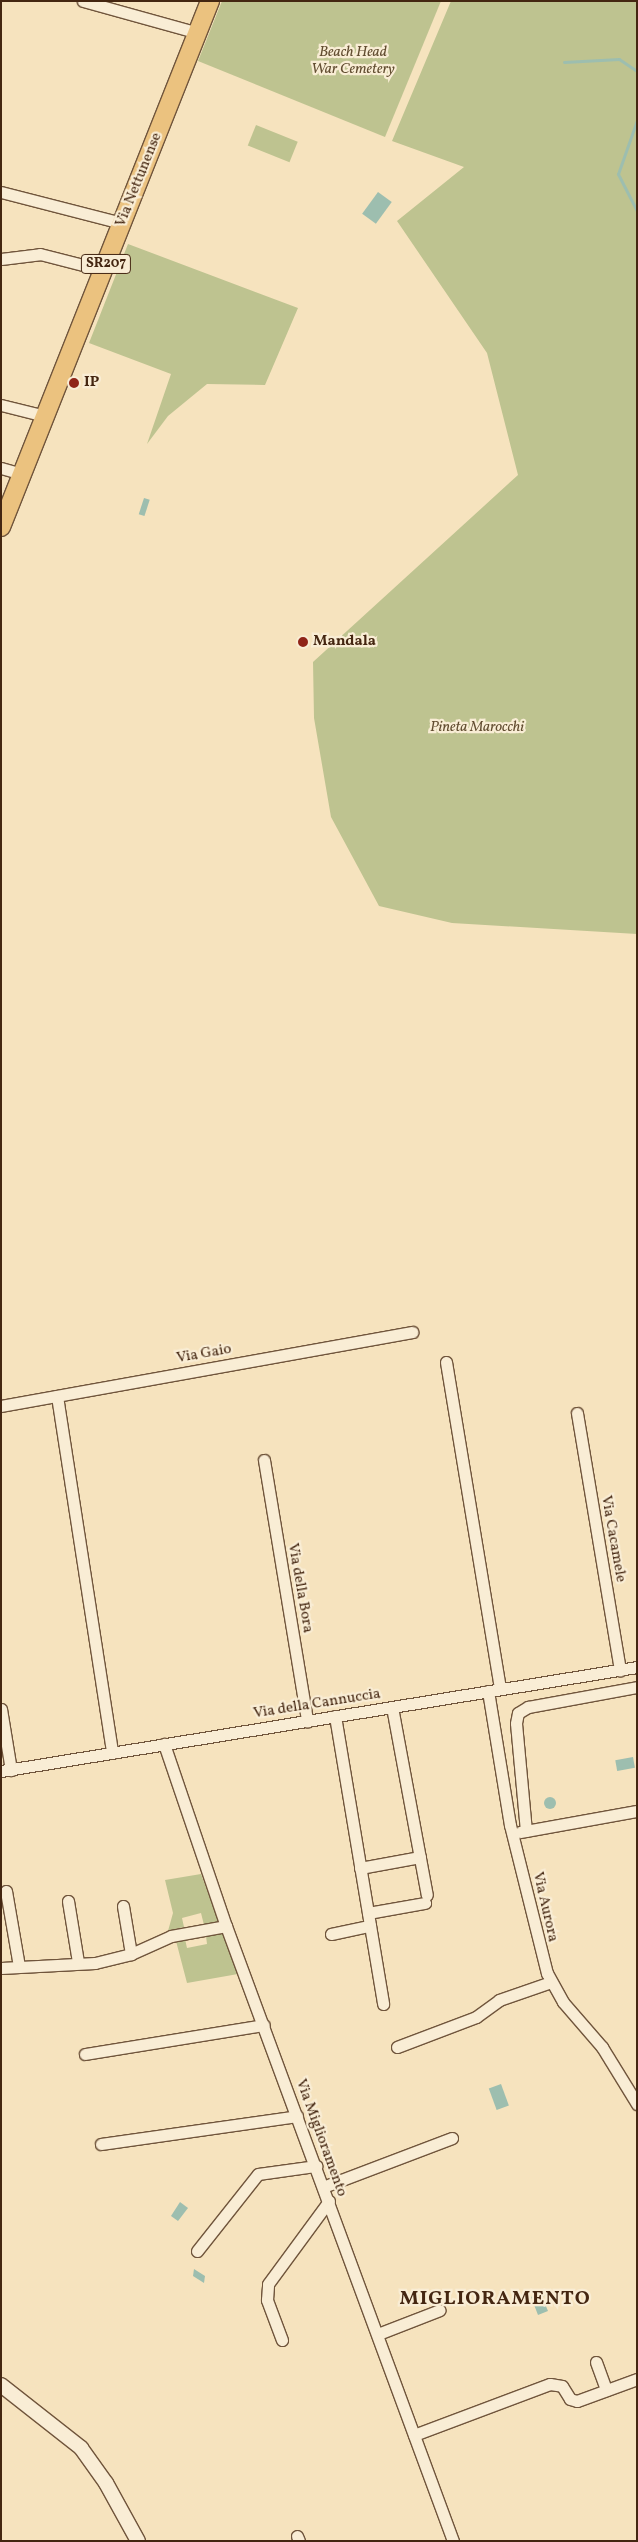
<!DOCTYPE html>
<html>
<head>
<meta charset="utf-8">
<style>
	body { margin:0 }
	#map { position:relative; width:638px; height:2542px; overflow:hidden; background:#f6e3be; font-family:Vollkorn,serif }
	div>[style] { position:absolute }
	.green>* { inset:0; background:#bec390; transform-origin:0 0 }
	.water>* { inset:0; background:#9dbeaf; transform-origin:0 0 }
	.round { border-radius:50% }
	.stream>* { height:3px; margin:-1.5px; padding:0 1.5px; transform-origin:1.5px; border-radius:1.5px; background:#9dbeaf }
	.roads { filter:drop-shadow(1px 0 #70553c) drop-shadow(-1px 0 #70553c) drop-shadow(0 1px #70553c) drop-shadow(0 -1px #70553c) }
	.minor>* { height:11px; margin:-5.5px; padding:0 5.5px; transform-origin:5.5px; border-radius:5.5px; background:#f9edd5 }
	.tertiary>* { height:14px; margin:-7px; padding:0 7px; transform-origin:7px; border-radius:7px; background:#f9edd5 }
	.primary>* { height:18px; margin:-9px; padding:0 9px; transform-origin:9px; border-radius:9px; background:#ebc27f }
	.dots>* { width:14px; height:14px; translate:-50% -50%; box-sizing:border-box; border:2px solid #f9edd5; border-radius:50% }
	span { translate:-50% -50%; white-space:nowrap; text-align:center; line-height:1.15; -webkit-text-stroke:4.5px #f9edd5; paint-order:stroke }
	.shield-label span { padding:1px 4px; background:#f9edd5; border:1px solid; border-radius:4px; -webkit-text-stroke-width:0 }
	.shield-label { font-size:14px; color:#442611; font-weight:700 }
	.park-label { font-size:15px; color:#624d31; font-style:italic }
	.street-label { font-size:15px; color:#442611 }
	.poi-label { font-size:15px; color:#442611; font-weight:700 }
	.left { translate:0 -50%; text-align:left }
	.district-label { font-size:20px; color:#442611; font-weight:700; letter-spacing:1px }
	.frame { position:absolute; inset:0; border:2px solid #442611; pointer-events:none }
</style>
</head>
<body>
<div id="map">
	<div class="green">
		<div style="clip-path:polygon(222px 1px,441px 1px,385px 137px,198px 61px)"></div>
		<div style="clip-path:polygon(451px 1px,637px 1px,637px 934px,452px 923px,379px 906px,331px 817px,314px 718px,313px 662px,518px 475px,487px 353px,397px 221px,464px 167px,392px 141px)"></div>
		<div style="left:256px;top:125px;width:45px;height:22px;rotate:22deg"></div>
		<div style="clip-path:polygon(128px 244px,298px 308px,265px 385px,207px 384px,168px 416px,147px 444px,171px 374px,89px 343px)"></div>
		<div style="clip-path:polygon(201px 1874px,219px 1922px,204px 1925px,201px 1913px,182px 1918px,184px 1927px,168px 1931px,173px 1913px,165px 1880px)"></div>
		<div style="clip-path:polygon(222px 1932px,238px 1974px,187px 1983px,176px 1941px,185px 1939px,187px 1948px,207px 1944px,206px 1936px)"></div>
	</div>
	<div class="water">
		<div style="left:378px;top:192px;width:17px;height:27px;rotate:36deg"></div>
		<div style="left:144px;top:498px;width:6px;height:17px;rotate:18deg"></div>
		<div style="left:633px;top:1757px;width:11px;height:18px;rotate:80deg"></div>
		<div class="round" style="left:544px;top:1797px;width:12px;height:12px"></div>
		<div style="left:501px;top:2084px;width:23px;height:13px;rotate:70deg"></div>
		<div style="clip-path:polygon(180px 2202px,188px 2208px,178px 2221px,171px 2216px)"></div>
		<div style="clip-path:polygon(194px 2269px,205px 2276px,204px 2283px,193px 2276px)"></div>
		<div style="clip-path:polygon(544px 2289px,546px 2295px,542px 2297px,548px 2311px,538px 2315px,531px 2297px)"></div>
	</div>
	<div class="stream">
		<div style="left:564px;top:62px;width:55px;rotate:-3.1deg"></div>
		<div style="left:619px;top:59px;width:22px;rotate:34deg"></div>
		<div style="left:637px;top:120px;width:57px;rotate:109.4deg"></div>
		<div style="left:618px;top:174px;width:42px;rotate:62.8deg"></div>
	</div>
	<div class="roads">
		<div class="minor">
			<div style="left:83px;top:1px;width:119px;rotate:15.5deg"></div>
			<div style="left:1px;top:192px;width:125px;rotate:14.4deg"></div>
			<div style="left:1px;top:259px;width:39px;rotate:-7deg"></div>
			<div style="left:40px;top:254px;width:65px;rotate:14.3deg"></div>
			<div style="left:1px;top:405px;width:45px;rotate:14deg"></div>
			<div style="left:1px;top:468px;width:22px;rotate:16deg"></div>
			<div style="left:446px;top:1362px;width:331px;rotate:80.6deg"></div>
			<div style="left:57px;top:1396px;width:361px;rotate:81.2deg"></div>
			<div style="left:1px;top:1406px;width:418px;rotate:-10.2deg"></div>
			<div style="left:577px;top:1413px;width:261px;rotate:80.5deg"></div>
			<div style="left:264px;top:1460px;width:265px;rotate:80.6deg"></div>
			<div style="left:488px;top:1691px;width:136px;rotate:80.7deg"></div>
			<div style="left:510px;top:1825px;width:153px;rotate:76deg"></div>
			<div style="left:547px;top:1973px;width:33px;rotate:61deg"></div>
			<div style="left:563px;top:2002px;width:60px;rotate:49.1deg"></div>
			<div style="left:602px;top:2047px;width:67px;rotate:58.4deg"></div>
			<div style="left:392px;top:1707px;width:191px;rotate:79.5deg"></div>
			<div style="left:1px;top:1709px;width:62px;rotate:80.7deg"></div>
			<div style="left:335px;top:1716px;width:292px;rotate:80.5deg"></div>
			<div style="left:164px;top:1744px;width:192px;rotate:71.2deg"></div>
			<div style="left:226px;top:1926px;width:656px;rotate:69.74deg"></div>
			<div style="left:1px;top:1771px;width:644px;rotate:-9.29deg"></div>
			<div style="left:526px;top:1831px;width:108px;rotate:-95.3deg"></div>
			<div style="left:516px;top:1723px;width:10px;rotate:-79deg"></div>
			<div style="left:518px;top:1713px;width:12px;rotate:-31deg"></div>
			<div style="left:528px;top:1707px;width:111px;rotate:-10.4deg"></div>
			<div style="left:520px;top:1832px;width:119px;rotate:-10.2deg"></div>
			<div style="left:360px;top:1868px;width:61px;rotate:-10.4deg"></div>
			<div style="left:6px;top:1891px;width:76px;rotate:80.2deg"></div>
			<div style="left:68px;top:1901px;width:62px;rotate:80.7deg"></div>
			<div style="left:123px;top:1906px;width:49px;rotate:80.5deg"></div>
			<div style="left:368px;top:1913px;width:58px;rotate:-10deg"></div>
			<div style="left:331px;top:1934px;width:40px;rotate:-12deg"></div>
			<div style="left:1px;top:1968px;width:94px;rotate:-3deg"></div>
			<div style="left:95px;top:1963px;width:37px;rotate:-14deg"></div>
			<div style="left:131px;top:1954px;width:44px;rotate:-24.2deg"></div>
			<div style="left:171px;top:1936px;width:56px;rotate:-10.3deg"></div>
			<div style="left:397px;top:2047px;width:85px;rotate:-20.8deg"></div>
			<div style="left:476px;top:2017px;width:29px;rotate:-36deg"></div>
			<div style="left:499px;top:2000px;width:55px;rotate:-19.1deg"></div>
			<div style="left:85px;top:2054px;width:181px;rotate:-9.2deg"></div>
			<div style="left:101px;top:2144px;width:198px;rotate:-8.1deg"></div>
			<div style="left:323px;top:2187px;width:138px;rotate:-20.8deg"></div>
			<div style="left:197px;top:2251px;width:98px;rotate:-51.6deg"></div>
			<div style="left:258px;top:2174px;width:59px;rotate:-7.9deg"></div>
			<div style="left:378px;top:2334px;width:66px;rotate:-21.2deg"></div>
			<div style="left:282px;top:2340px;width:43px;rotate:-110.6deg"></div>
			<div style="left:267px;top:2300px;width:16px;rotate:-86deg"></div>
			<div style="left:268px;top:2284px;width:103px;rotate:-53.7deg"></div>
			<div style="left:596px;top:2362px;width:30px;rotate:70deg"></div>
			<div style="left:414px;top:2435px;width:145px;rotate:-20.6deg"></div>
			<div style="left:550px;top:2384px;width:12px;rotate:9deg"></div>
			<div style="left:562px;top:2386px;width:15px;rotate:58deg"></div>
			<div style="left:570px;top:2399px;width:7px;rotate:16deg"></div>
			<div style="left:577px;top:2401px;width:64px;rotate:-20.1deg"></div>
			<div style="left:297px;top:2536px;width:5px;rotate:68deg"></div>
		</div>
		<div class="tertiary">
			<div style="left:1px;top:2385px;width:102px;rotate:38.2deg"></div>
			<div style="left:81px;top:2448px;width:43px;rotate:54.5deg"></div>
			<div style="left:106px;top:2483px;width:66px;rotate:61.1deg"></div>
		</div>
		<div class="primary">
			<div style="left:1px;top:527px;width:566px;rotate:-68.33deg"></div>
		</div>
	</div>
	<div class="dots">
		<div style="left:74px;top:383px;background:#8f2418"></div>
		<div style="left:303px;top:642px;background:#8f2418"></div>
	</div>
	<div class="shield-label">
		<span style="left:106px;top:264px">SR207</span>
	</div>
	<div class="park-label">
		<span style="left:353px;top:61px">Beach Head<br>War Cemetery</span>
		<span style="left:477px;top:728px">Pineta Marocchi</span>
	</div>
	<div class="street-label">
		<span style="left:139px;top:180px;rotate:-68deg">Via Nettunense</span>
		<span style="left:204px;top:1354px;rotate:-10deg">Via Gaio</span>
		<span style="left:613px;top:1539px;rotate:80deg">Via Cacamele</span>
		<span style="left:300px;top:1588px;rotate:80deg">Via della Bora</span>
		<span style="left:317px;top:1704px;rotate:-9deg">Via della Cannuccia</span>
		<span style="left:545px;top:1907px;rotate:77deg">Via Aurora</span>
		<span style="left:321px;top:2138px;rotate:70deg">Via Miglioramento</span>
	</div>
	<div class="poi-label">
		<span class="left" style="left:84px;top:383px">IP</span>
		<span class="left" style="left:313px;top:642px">Mandala</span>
	</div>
	<div class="district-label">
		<span style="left:495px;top:2299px">MIGLIORAMENTO</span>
	</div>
	<div class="frame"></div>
</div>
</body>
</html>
